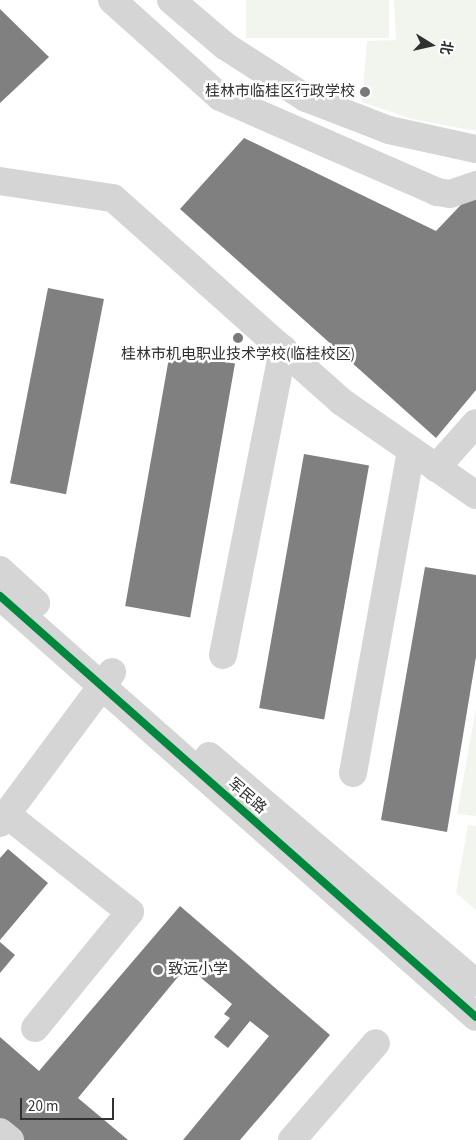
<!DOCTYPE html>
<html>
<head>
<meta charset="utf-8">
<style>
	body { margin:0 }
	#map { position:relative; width:476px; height:1140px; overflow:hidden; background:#fff; font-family:"Source Sans 3","Noto Sans SC",sans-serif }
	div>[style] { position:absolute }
	.green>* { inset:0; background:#f1f5ee; transform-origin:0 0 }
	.building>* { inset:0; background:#808080; transform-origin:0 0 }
	.minor>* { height:28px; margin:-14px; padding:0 14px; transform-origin:14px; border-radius:14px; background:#d5d5d5 }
	.cycleway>* { height:8px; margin:-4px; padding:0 4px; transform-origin:4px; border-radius:4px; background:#00873e }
	.dots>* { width:14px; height:14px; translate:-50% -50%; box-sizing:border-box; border:2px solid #fff; border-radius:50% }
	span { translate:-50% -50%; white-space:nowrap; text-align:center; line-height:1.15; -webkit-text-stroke:5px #fff; paint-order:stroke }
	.poi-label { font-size:15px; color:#313131 }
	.right { translate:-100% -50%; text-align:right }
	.left { translate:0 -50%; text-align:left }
	.street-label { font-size:15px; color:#313131 }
	.north { position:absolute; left:406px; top:20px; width:50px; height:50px; -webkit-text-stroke:4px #fff; paint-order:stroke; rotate:100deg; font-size:14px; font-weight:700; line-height:20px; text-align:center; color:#313131 }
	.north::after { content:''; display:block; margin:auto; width:18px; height:22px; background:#313131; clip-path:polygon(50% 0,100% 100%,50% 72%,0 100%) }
	.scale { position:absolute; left:20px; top:1098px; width:94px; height:22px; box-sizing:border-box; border:2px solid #313131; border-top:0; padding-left:6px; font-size:15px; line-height:18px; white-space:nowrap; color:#313131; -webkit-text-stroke:4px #fff; paint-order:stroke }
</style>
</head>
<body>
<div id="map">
	<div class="green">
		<div style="left:246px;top:0;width:143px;height:38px"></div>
		<div style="clip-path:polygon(394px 0,476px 0,476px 131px,412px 119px,362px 102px,367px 41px,396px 40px)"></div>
		<div style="clip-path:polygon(476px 708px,476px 816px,457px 814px)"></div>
		<div style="clip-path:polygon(468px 825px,476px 826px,476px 910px,456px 893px)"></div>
	</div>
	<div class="building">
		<div style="clip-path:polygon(0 9px,49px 57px,0 103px)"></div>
		<div style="clip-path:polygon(244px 138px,436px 231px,476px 189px,476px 390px,436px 438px,180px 209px)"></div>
		<div style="left:48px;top:288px;width:57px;height:199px;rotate:11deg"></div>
		<div style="left:170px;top:352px;width:66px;height:258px;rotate:10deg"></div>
		<div style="left:304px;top:454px;width:66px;height:258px;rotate:10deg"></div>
		<div style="clip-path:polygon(425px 567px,476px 575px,476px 657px,447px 832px,381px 820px)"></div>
		<div style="clip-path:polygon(8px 849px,48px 883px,0 940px,0 858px)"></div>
		<div style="clip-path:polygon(180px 906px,330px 1035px,240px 1140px,183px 1140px,269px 1036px,250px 1021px,228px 1048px,214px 1037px,230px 1018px,224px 1014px,232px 1004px,187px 966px,78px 1098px,128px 1140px,24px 1140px,0 1119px,0 1037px,39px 1071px)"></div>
		<div style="clip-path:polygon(0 942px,15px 955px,0 973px)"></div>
	</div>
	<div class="minor">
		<div style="left:112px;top:0;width:145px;rotate:41.9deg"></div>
		<div style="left:220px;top:97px;width:237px;rotate:23.6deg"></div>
		<div style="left:437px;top:192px;width:13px;rotate:9deg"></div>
		<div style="left:450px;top:194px;width:28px;rotate:-19deg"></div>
		<div style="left:171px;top:0;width:71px;rotate:40.4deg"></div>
		<div style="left:225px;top:46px;width:96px;rotate:32.7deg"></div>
		<div style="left:306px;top:98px;width:89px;rotate:21.1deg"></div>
		<div style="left:389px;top:130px;width:89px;rotate:12.3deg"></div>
		<div style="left:0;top:181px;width:114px;rotate:8.6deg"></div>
		<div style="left:113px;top:198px;width:307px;rotate:41.7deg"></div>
		<div style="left:342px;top:402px;width:163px;rotate:34.8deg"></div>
		<div style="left:436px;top:468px;width:60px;rotate:-48.4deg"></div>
		<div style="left:0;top:570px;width:49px;rotate:42.5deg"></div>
		<div style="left:0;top:596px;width:635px;rotate:41.49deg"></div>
		<div style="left:223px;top:655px;width:312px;rotate:-78.9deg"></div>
		<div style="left:209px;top:756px;width:350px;rotate:40.4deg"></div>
		<div style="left:353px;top:773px;width:327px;rotate:-79.8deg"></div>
		<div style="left:6px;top:814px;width:158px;rotate:38.3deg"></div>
		<div style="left:130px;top:912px;width:150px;rotate:129.3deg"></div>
		<div style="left:0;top:823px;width:188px;rotate:-53.4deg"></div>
		<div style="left:0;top:1132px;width:13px;rotate:39deg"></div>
		<div style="left:292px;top:1140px;width:128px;rotate:-49.1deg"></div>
	</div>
	<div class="cycleway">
		<div style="left:0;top:596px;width:635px;rotate:41.49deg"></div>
	</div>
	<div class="dots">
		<div style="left:365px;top:92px;background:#797979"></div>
		<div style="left:238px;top:338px;background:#797979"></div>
		<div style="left:158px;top:970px;background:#797979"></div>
	</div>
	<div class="poi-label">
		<span class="right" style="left:355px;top:92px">桂林市临桂区行政学校</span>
		<span style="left:238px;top:355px">桂林市机电职业技术学校(临桂校区)</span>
		<span class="left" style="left:168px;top:970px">致远小学</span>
	</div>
	<div class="street-label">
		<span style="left:247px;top:796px;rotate:41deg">军民路</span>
	</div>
	<div class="north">北</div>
	<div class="scale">20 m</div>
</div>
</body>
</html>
